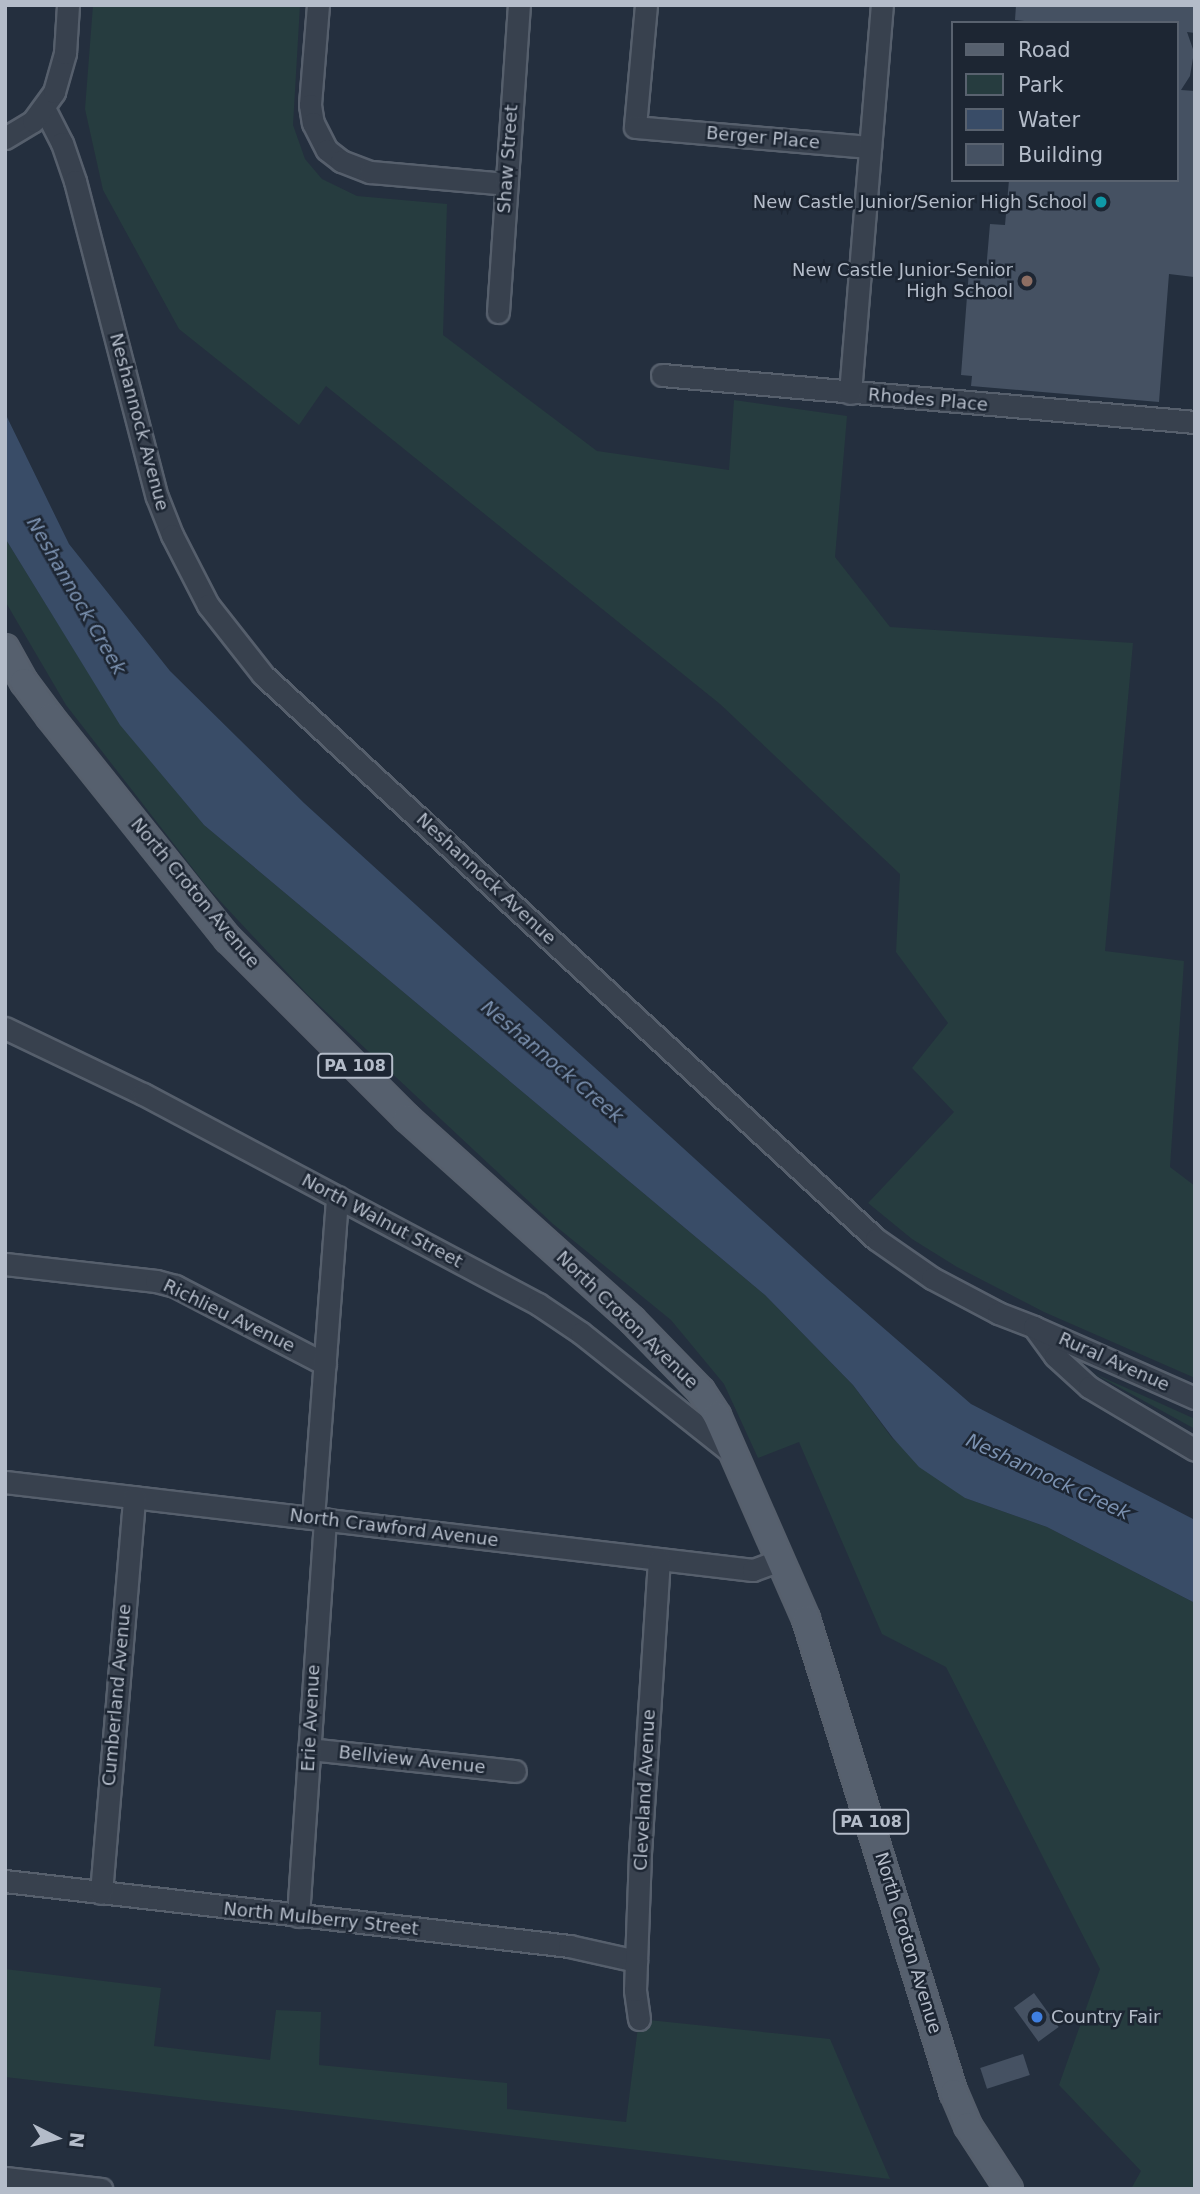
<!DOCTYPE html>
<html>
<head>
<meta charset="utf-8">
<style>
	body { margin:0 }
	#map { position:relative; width:1200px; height:2194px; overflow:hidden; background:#242f3e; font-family:"DejaVu Sans",sans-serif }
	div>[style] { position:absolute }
	.green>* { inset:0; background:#263c3f }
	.water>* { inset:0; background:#394c67 }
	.building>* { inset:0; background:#455162; transform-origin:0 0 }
	.roads { filter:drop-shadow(2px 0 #565f6c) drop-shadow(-2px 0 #565f6c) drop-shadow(0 2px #565f6c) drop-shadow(0 -2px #565f6c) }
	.minor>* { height:21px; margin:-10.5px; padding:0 10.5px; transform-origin:10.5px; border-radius:10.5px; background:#38414e }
	.major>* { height:26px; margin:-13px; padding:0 13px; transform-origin:13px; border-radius:13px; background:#56606e }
	.dots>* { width:19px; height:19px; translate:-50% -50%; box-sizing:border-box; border:4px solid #1d2633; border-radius:50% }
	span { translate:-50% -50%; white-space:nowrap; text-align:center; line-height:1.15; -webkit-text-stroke:5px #1d2633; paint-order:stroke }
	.shield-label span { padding:2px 5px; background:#1d2633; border:2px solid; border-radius:5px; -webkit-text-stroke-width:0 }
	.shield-label { font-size:16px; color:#b4bcc9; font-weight:700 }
	.street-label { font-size:18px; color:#b4bcc9 }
	.poi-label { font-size:18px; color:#b4bcc9 }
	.right { translate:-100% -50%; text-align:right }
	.left { translate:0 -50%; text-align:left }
	.water-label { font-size:19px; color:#7c92b1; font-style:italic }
	.frame { position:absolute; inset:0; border:7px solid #b4bcc9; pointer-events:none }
	.legend { position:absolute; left:951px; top:21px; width:228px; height:161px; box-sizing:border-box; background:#1d2633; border:2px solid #59626f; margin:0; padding:9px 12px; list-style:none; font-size:21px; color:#b4bcc9 }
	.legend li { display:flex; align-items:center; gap:14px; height:35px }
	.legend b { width:35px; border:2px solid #59626f }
	.north { position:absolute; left:21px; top:2103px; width:70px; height:70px; -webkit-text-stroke:5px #1d2633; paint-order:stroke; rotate:96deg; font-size:19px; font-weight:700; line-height:28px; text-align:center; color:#b4bcc9 }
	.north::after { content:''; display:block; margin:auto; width:24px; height:32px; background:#b4bcc9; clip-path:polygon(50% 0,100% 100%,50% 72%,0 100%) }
</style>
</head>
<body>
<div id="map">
	<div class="green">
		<div style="clip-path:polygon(93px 5px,300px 5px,293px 125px,305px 159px,322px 179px,357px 196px,447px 204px,443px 335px,597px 451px,729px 470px,734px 400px,847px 416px,835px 557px,890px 627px,1133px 643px,1105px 951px,1184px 961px,1170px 1167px,1195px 1186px,1195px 1378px,1044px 1312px,957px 1267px,912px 1239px,868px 1203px,954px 1112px,912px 1068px,948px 1023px,896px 952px,900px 874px,720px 704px,326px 386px,299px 425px,179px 329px,103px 190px,85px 109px)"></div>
		<div style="clip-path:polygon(5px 538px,120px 724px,204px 825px,765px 1295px,853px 1385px,892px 1438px,965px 1498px,1047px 1527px,1195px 1603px,1195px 2189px,1131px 2189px,1141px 2171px,1059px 2085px,1100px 1969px,946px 1667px,882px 1634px,799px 1442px,758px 1458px,724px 1384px,671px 1320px,553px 1224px,307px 994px,208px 888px,66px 705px,5px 601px)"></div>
		<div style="clip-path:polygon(1093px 1373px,1195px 1419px,1195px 1429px)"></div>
		<div style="clip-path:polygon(5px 1969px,161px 1988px,154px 2046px,270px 2060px,276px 2010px,321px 2012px,319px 2065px,507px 2083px,507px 2109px,626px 2122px,639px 2019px,830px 2039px,890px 2179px,5px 2077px)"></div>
	</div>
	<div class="water">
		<div style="clip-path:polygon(5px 413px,69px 544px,170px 671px,304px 803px,827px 1279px,971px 1404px,1195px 1520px,1195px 1603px,1047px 1527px,965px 1498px,919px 1467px,893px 1438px,853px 1385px,765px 1295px,204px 825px,120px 725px,5px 538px)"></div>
	</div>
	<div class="building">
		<div style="clip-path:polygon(1016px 5px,1195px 5px,1195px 33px,1187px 32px,1194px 52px,1190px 76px,1181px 90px,1195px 91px,1194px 277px,1169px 274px,1159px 402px,971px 386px,972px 376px,961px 375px,969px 270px,986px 271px,990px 224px,1005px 225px,1009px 180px,1177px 180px,1177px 23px,1041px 23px,1015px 20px)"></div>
		<div style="left:1034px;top:1993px;width:42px;height:25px;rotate:54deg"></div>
		<div style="left:1023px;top:2054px;width:22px;height:45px;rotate:72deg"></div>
	</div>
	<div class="roads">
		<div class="minor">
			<div style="left:318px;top:5px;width:100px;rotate:94.6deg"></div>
			<div style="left:310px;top:105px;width:18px;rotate:81deg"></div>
			<div style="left:313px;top:123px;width:30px;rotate:63deg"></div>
			<div style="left:327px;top:150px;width:18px;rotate:38deg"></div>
			<div style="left:341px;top:161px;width:31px;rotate:21deg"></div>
			<div style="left:370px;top:172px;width:137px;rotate:5deg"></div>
			<div style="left:646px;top:5px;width:122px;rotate:95.2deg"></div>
			<div style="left:635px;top:127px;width:236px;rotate:4.9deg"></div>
			<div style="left:44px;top:108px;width:39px;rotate:63deg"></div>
			<div style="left:62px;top:143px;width:40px;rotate:71.1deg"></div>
			<div style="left:75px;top:181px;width:326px;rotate:75.5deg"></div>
			<div style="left:157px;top:497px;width:41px;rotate:68.5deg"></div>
			<div style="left:172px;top:535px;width:79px;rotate:62.8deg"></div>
			<div style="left:208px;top:605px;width:89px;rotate:51.8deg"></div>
			<div style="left:263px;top:675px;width:833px;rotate:42.62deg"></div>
			<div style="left:876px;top:1239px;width:68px;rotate:34.9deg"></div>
			<div style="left:932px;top:1278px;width:75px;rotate:27.9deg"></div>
			<div style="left:998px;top:1313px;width:39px;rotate:21deg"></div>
			<div style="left:1034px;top:1327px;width:36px;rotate:54deg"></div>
			<div style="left:1055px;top:1356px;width:46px;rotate:42.4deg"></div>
			<div style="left:1089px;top:1387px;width:123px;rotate:30.7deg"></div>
			<div style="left:5px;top:138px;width:33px;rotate:-31deg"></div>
			<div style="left:33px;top:121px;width:36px;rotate:-54deg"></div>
			<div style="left:54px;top:92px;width:41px;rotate:-74.2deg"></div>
			<div style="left:65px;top:53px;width:48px;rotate:-86.4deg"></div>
			<div style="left:498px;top:312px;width:308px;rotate:-86.1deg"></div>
			<div style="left:662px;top:375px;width:535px;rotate:5.04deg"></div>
			<div style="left:850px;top:393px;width:389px;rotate:-85.3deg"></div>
			<div style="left:5px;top:1028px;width:153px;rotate:25.6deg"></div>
			<div style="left:143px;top:1094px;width:447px;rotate:28deg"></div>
			<div style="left:538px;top:1304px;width:52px;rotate:34deg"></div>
			<div style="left:581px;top:1333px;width:193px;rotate:38.5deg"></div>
			<div style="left:5px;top:1264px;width:152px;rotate:6.4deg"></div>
			<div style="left:156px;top:1281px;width:20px;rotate:15deg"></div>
			<div style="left:175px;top:1286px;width:169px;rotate:27.5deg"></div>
			<div style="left:1034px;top:1327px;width:176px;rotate:23.8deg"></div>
			<div style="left:5px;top:1482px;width:753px;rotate:6.71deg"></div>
			<div style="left:753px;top:1570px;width:30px;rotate:-20deg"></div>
			<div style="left:313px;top:1518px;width:322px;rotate:-85.7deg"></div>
			<div style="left:309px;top:1749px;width:207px;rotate:6.1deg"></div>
			<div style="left:5px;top:1881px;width:568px;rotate:6.57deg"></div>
			<div style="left:569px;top:1946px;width:69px;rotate:12.6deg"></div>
			<div style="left:101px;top:1893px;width:397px;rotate:-85.2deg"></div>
			<div style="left:298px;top:1916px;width:398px;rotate:-86.1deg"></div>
			<div style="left:639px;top:2019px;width:29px;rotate:-98deg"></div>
			<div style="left:635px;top:1990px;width:137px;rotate:-87.9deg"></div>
			<div style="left:640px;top:1853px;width:294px;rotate:-86.3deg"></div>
			<div style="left:5px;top:2178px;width:97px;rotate:6.5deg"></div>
		</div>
		<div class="major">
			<div style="left:5px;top:648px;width:39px;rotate:61deg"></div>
			<div style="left:24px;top:682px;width:44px;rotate:53.4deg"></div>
			<div style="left:50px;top:717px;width:285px;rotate:51.3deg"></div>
			<div style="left:228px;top:939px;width:253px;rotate:45deg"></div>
			<div style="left:407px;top:1118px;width:302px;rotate:41.9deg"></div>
			<div style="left:632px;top:1320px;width:99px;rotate:45.8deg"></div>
			<div style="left:701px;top:1391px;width:30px;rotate:57deg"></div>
			<div style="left:717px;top:1416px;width:222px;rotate:66.3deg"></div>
			<div style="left:806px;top:1619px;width:497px;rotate:72.7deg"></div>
			<div style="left:954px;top:2093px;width:36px;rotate:67deg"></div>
			<div style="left:968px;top:2126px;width:75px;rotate:56.9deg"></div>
		</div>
	</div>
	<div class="dots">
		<div style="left:1101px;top:202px;background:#0f9aa8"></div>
		<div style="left:1027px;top:281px;background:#8d6e63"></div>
		<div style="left:1037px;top:2017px;background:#3f7fe0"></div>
	</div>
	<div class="shield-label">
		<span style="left:355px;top:1066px">PA 108</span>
		<span style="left:871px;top:1822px">PA 108</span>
	</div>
	<div class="street-label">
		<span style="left:763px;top:138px;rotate:5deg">Berger Place</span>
		<span style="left:508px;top:159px;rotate:-86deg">Shaw Street</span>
		<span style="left:928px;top:400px;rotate:5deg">Rhodes Place</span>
		<span style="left:139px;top:422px;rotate:75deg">Neshannock Avenue</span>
		<span style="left:486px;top:879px;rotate:43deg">Neshannock Avenue</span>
		<span style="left:195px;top:893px;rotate:50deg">North Croton Avenue</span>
		<span style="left:382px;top:1221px;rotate:28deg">North Walnut Street</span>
		<span style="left:229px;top:1316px;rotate:26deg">Richlieu Avenue</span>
		<span style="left:627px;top:1320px;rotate:44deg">North Croton Avenue</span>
		<span style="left:1114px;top:1362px;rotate:24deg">Rural Avenue</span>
		<span style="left:394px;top:1528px;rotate:7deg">North Crawford Avenue</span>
		<span style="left:117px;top:1695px;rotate:-85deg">Cumberland Avenue</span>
		<span style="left:311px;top:1718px;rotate:-87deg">Erie Avenue</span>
		<span style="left:412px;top:1760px;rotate:6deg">Bellview Avenue</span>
		<span style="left:645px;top:1790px;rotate:-87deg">Cleveland Avenue</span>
		<span style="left:321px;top:1919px;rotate:6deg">North Mulberry Street</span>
		<span style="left:908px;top:1943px;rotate:73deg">North Croton Avenue</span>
	</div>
	<div class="poi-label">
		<span class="right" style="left:1087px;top:202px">New Castle Junior/Senior High School</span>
		<span class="right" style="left:1013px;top:281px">New Castle Junior-Senior<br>High School</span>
		<span class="left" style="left:1051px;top:2017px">Country Fair</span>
	</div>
	<div class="water-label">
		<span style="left:76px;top:596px;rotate:60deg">Neshannock Creek</span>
		<span style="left:552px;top:1062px;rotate:40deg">Neshannock Creek</span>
		<span style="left:1048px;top:1477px;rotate:25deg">Neshannock Creek</span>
	</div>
	<div class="frame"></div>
	<ul class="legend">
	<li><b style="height:9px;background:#56606e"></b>Road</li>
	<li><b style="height:19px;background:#263c3f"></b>Park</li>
	<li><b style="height:19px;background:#394c67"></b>Water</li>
	<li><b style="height:19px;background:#455162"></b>Building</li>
	</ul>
	<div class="north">N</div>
</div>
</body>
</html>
